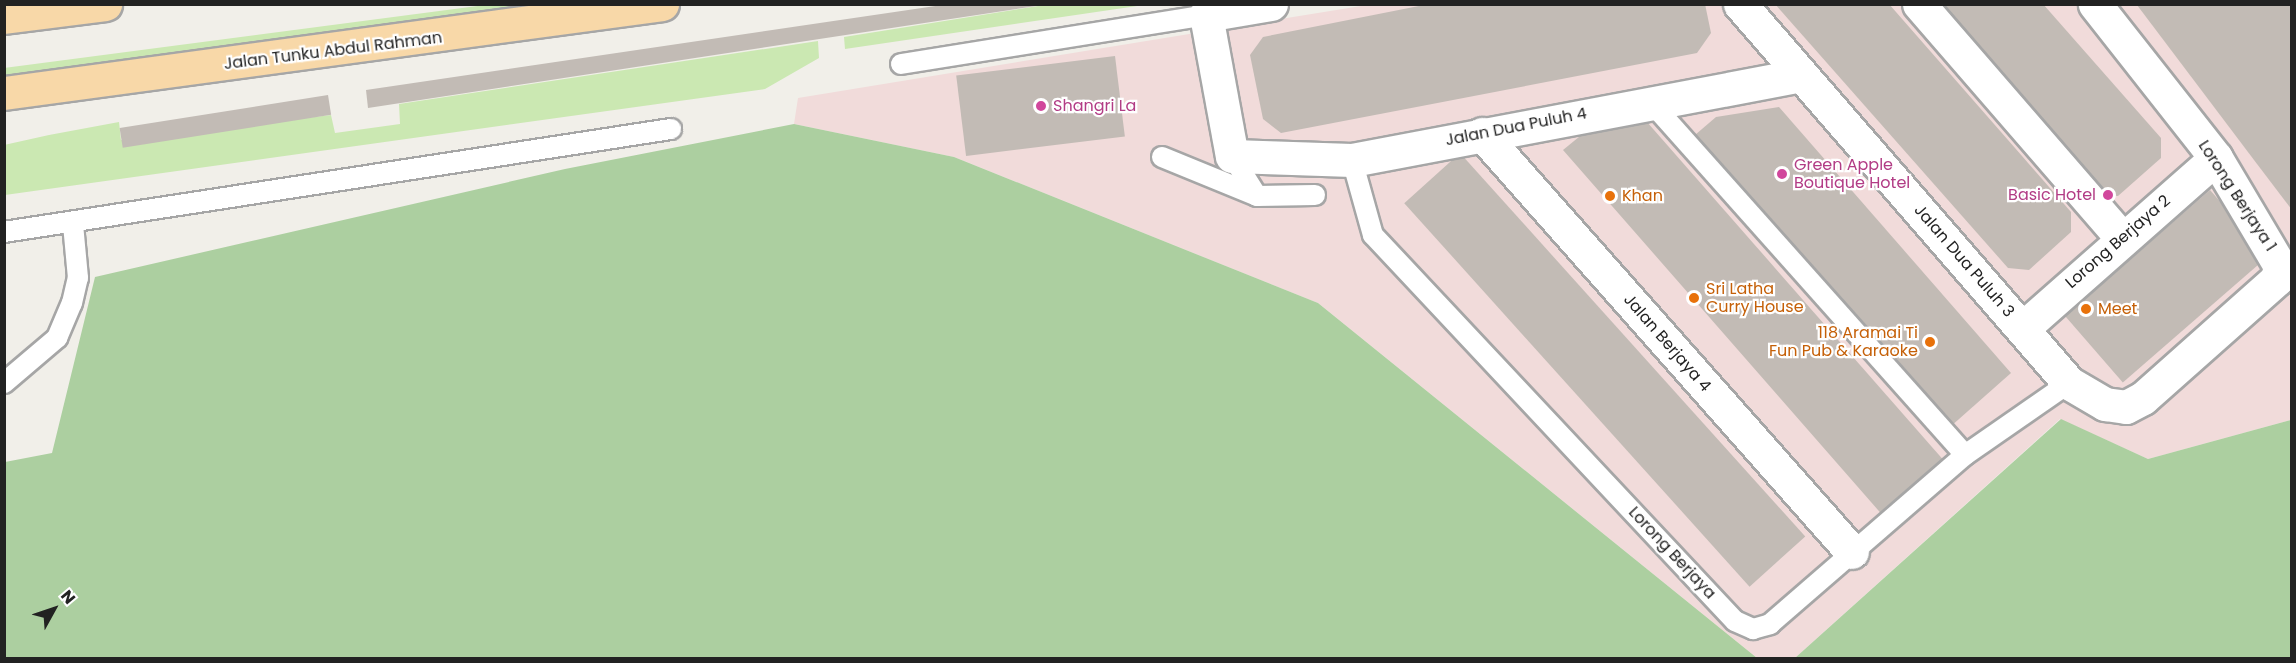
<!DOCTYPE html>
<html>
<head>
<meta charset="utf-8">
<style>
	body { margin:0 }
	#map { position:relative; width:2296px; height:663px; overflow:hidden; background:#f1efe9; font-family:Poppins,sans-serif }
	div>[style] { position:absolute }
	.commercial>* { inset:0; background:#f1dbda }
	.grass>* { inset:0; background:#cbe8b2 }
	.forest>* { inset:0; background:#accfa0 }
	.building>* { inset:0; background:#c2bbb5; transform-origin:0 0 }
	.roads { filter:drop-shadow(2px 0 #a6a6a6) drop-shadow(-2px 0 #a6a6a6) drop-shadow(0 2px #a6a6a6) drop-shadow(0 -2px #a6a6a6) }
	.lane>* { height:20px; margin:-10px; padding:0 10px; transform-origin:10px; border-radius:10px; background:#fff }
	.street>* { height:33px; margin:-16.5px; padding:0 16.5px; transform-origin:16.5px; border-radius:16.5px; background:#fff }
	.primary>* { height:33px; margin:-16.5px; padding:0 16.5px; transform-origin:16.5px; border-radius:16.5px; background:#f8d8a8 }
	.dots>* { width:16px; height:16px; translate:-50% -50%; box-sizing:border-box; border:3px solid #fff; border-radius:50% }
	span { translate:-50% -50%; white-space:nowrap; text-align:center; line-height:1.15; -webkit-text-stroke:4.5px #fff; paint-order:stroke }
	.street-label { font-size:16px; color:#222 }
	.hotel-label { font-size:16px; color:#b23c85 }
	.left { translate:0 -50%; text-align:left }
	.right { translate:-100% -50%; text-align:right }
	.food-label { font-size:16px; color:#c56008 }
	.frame { position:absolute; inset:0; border:6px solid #222; pointer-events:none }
	.north { position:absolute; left:24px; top:579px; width:60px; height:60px; -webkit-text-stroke:4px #fff; paint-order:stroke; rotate:50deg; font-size:16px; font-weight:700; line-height:24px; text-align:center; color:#222 }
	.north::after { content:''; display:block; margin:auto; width:21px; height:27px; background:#222; clip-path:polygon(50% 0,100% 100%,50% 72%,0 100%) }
</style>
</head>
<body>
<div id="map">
	<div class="commercial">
		<div style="clip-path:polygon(1367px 5px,2291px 5px,2291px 420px,2148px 459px,2060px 419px,1795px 658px,1757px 658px,1318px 303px,954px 157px,794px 124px,798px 98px)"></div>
	</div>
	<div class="grass">
		<div style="clip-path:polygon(485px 5px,584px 5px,5px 80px,4px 68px)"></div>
		<div style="clip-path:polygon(1044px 5px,1144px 5px,845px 49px,844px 37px)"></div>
		<div style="clip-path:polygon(818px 41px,819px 58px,765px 89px,5px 195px,4px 145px,49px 135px,119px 122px,121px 140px,331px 115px,335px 133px,400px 124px,399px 104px)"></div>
	</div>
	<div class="forest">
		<div style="clip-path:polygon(794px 124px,954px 157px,1318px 303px,1757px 658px,5px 658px,5px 462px,52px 453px,95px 277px,565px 169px)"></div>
		<div style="clip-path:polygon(2061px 419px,2148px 459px,2291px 420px,2291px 658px,1795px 658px)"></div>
	</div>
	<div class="building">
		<div style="clip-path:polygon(949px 4px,1036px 6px,368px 108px,366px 90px)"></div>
		<div style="clip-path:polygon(1429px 4px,1705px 4px,1711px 33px,1697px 53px,1281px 133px,1263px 119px,1250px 55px,1263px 37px)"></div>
		<div style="clip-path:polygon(1775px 4px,1889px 4px,2071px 212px,2071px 232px,2029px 270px,2008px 268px)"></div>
		<div style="clip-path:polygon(1930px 4px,2043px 4px,2161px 138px,2161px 158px,2118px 196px,2098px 195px)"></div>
		<div style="clip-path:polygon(2137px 5px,2292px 5px,2292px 210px,2254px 160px)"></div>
		<div style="left:1115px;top:56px;width:81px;height:160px;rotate:83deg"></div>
		<div style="left:328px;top:95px;width:20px;height:211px;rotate:81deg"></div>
		<div style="clip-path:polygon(1779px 107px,2011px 373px,1950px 427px,1695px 135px,1716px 117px)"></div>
		<div style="clip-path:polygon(1647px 122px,1946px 463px,1885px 518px,1563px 150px,1585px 132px)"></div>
		<div style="left:1460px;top:153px;width:516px;height:75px;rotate:48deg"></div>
		<div style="left:2210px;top:190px;width:88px;height:192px;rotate:49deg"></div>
	</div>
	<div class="roads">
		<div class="lane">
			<div style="left:901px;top:64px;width:309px;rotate:-9.1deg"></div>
			<div style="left:1649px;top:100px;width:475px;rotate:48.3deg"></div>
			<div style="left:1232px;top:156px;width:47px;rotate:58deg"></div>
			<div style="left:1257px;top:196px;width:58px;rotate:-1deg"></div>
			<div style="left:1162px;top:157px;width:103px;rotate:22.3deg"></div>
			<div style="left:1352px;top:160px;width:78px;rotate:74.4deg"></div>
			<div style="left:1373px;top:235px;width:529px;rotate:46.84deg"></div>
			<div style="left:1735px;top:621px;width:20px;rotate:24deg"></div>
			<div style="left:1753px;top:629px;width:18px;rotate:-16deg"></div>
			<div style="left:1770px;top:624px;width:258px;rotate:-40.9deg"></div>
			<div style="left:1965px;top:455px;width:126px;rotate:-34.7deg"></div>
			<div style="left:4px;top:232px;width:675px;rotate:-8.78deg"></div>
			<div style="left:4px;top:383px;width:70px;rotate:-40.3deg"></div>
			<div style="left:57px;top:338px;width:38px;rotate:-67deg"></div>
			<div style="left:72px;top:303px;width:26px;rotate:-77deg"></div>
			<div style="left:78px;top:278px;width:54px;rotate:-95.3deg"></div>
		</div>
		<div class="street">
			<div style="left:1271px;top:4px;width:66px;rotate:170.4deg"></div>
			<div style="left:1206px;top:15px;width:143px;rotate:79.6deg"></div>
			<div style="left:1232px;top:156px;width:120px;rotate:1.9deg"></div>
			<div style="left:1352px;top:160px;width:456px;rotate:-10.7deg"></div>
			<div style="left:1740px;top:4px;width:502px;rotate:49.04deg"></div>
			<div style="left:2069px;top:383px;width:42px;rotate:30.3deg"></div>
			<div style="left:2105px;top:404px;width:21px;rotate:8deg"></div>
			<div style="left:2126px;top:407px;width:19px;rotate:-28deg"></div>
			<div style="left:2143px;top:398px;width:179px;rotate:-41.6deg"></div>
			<div style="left:2277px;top:279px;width:13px;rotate:-77deg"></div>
			<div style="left:2280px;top:266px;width:126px;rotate:-120.7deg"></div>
			<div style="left:2216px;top:158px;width:196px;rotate:-128.2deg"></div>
			<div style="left:1919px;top:4px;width:308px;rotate:49.1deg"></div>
			<div style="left:1482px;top:134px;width:558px;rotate:48.49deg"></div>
			<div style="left:2023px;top:328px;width:257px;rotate:-41.4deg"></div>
		</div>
		<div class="primary">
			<div style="left:4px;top:17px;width:102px;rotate:-7.3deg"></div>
			<div style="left:4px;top:93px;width:664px;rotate:-7.7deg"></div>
		</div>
	</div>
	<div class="dots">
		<div style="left:1041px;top:106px;background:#d1479c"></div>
		<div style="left:1782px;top:174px;background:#d1479c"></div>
		<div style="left:2108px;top:195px;background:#d1479c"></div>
		<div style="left:1610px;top:196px;background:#e8710a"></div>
		<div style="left:1694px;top:298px;background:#e8710a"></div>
		<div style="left:2086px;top:309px;background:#e8710a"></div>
		<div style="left:1930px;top:342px;background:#e8710a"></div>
	</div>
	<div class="street-label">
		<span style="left:333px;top:51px;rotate:-7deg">Jalan Tunku Abdul Rahman</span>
		<span style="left:1516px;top:127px;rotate:-11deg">Jalan Dua Puluh 4</span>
		<span style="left:2237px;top:196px;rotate:57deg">Lorong Berjaya 1</span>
		<span style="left:2118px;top:242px;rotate:-41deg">Lorong Berjaya 2</span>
		<span style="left:1964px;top:261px;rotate:49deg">Jalan Dua Puluh 3</span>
		<span style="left:1667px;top:343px;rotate:49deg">Jalan Berjaya 4</span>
		<span style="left:1672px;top:553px;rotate:47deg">Lorong Berjaya</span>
	</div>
	<div class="hotel-label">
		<span class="left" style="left:1053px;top:106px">Shangri La</span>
		<span class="left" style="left:1794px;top:174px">Green Apple<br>Boutique Hotel</span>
		<span class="right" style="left:2096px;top:195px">Basic Hotel</span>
	</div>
	<div class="food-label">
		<span class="left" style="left:1622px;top:196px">Khan</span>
		<span class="left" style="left:1706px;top:298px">Sri Latha<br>Curry House</span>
		<span class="left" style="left:2098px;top:309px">Meet</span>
		<span class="right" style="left:1918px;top:342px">118 Aramai Ti<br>Fun Pub &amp; Karaoke</span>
	</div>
	<div class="frame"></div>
	<div class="north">N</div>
</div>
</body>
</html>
